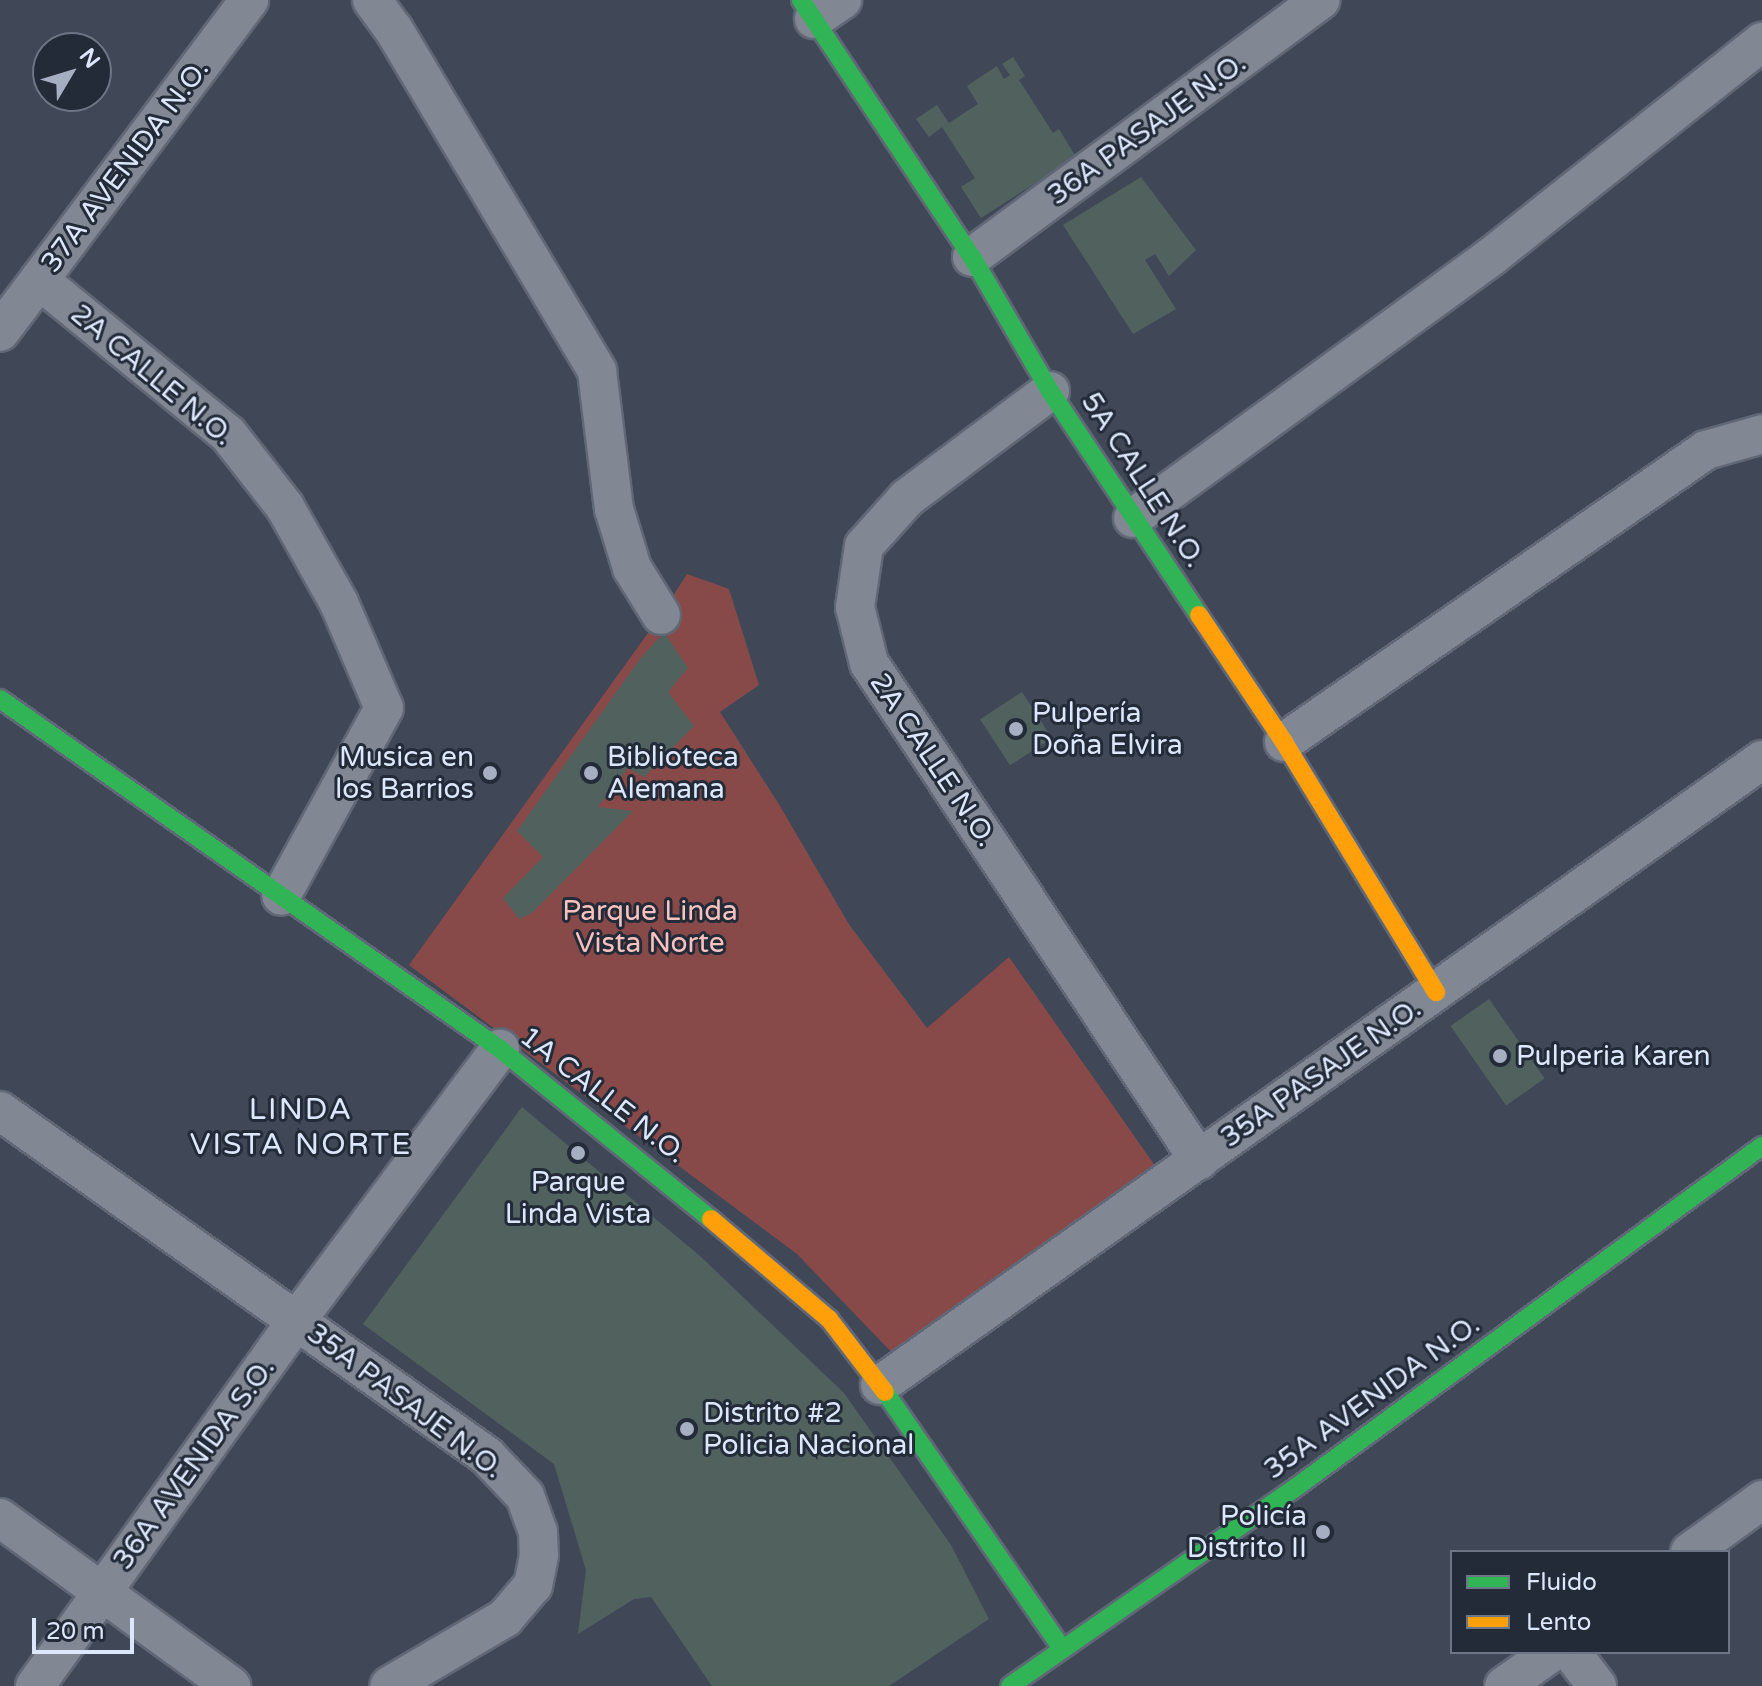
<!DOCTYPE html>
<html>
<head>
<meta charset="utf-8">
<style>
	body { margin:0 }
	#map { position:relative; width:1762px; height:1686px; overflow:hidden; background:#404858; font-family:"Varela Round",sans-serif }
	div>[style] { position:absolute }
	.green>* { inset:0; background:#884a49 }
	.building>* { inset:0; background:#51615e; transform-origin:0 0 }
	.roads { filter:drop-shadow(2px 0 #606776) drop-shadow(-2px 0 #606776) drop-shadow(0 2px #606776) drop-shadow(0 -2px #606776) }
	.street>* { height:38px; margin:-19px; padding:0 19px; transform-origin:19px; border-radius:19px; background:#818894 }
	.fast>* { height:18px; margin:-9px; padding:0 9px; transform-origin:9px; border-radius:9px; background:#30b455 }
	.slow>* { height:18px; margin:-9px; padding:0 9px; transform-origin:9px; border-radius:9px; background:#ff9f0a }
	.dots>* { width:22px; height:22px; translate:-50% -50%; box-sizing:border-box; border:4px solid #232b39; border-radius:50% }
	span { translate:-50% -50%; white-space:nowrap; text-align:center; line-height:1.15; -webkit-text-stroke:6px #232b39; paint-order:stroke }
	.street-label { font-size:28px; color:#dde7fb }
	.poi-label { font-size:28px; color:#dde7fb }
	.left { translate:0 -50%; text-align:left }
	.right { translate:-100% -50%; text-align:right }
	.park-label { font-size:28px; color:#fac2be }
	.neighbourhood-label { font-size:30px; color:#dde7fb; letter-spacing:2px }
	.legend { position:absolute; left:1450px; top:1550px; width:280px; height:104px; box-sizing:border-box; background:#232b39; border:2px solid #6d7687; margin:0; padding:10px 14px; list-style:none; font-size:24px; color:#dde7fb }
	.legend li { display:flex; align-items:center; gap:16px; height:40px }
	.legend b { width:40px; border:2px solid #6d7687 }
	.north { position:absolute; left:32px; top:32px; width:80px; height:80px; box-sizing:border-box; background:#232b39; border:2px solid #6d7687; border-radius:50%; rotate:52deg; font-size:22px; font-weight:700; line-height:32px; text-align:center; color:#dde7fb }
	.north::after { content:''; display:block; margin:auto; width:28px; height:36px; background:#a6afc2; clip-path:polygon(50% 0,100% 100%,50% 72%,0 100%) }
	.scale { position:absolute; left:32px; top:1618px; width:102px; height:36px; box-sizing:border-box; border:4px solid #dde7fb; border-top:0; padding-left:10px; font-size:24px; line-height:28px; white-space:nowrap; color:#dde7fb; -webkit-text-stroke:6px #232b39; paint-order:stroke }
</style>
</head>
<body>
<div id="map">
	<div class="green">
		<div style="clip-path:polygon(687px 574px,729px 589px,759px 685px,720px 712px,780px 806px,850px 926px,927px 1028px,1009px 957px,1158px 1170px,898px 1359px,797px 1254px,409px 965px,661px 615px)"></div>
	</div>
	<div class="building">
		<div style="clip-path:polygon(1013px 57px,1025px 76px,1019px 80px,1053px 133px,1059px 129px,1076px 157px,981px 218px,961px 187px,975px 178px,942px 127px,929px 137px,916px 119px,937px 105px,949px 123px,978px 104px,967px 86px,997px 66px,1004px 79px,1010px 75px,1002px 64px)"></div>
		<div style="clip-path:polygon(1141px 177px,1196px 250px,1169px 276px,1155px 254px,1145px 260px,1176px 309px,1133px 334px,1063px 225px)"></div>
		<div style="clip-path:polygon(664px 632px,688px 668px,668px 692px,694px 726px,644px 777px,628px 768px,598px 807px,633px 811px,532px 913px,519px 919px,503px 898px,543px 857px,517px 831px,640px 659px)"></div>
		<div style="left:1022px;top:692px;width:55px;height:50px;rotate:57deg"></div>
		<div style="left:1489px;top:999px;width:97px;height:47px;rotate:55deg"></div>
		<div style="clip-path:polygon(522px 1107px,700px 1256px,844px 1393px,951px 1545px,989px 1619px,889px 1686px,712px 1686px,651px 1597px,634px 1599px,578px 1634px,586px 1570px,554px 1464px,363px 1324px)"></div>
	</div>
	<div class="roads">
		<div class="street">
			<div style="left:372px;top:0;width:37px;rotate:54deg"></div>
			<div style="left:394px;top:30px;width:397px;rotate:59.2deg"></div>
			<div style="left:597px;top:371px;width:139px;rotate:83deg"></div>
			<div style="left:614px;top:509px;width:62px;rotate:73deg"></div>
			<div style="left:632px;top:568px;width:55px;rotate:58.3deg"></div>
			<div style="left:814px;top:19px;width:34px;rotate:-34deg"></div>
			<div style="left:972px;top:257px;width:433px;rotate:-36.4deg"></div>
			<div style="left:39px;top:280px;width:244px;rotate:39.2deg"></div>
			<div style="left:228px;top:434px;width:93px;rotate:52deg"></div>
			<div style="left:285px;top:507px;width:110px;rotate:60.6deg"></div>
			<div style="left:339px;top:603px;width:114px;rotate:66.8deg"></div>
			<div style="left:384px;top:708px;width:214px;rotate:118.7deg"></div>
			<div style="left:0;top:332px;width:415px;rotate:-53.1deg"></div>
			<div style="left:1050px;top:391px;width:179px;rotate:143.2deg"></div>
			<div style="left:907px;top:498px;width:64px;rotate:131.9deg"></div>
			<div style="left:864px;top:546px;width:62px;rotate:98.4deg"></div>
			<div style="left:855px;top:607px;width:58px;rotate:76deg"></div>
			<div style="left:869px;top:663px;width:597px;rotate:56.42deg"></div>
			<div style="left:1133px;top:518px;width:444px;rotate:-36.1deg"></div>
			<div style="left:1492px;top:256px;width:345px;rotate:-38.4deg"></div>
			<div style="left:1284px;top:742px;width:513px;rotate:-34.68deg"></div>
			<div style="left:1706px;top:450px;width:58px;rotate:-15.9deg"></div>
			<div style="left:0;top:1111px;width:597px;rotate:35.31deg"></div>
			<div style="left:487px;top:1456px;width:55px;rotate:46.5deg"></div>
			<div style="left:525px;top:1496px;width:38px;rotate:70deg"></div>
			<div style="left:538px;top:1532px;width:23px;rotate:88deg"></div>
			<div style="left:539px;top:1555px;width:31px;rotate:101deg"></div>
			<div style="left:533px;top:1585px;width:43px;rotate:130.3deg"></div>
			<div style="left:505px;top:1618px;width:134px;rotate:149.6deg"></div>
			<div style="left:880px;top:1385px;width:1081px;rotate:-35.32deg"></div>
			<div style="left:0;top:1518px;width:286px;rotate:36deg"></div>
			<div style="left:1690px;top:1552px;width:89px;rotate:-35.8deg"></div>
			<div style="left:1571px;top:1652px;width:43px;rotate:52.6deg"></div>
			<div style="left:35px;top:1686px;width:450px;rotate:-54.4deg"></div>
			<div style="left:297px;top:1320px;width:339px;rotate:-53.2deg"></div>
			<div style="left:1504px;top:1686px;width:59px;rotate:-35.3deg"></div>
		</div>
		<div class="fast">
			<div style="left:801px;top:0;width:309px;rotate:56.4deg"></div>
			<div style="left:972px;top:257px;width:155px;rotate:59.8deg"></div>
			<div style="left:1050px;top:391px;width:269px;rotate:56.4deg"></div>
			<div style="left:0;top:699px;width:610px;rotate:34.99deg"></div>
			<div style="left:500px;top:1049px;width:271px;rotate:38.9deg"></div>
			<div style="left:885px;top:1392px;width:310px;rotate:55.4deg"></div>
			<div style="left:1010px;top:1686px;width:342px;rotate:-34.8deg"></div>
			<div style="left:1291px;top:1491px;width:584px;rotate:-36.22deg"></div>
		</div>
		<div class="slow">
			<div style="left:1199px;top:615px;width:153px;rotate:56.2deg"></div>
			<div style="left:1284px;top:742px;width:293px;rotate:58.7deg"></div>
			<div style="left:711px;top:1219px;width:155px;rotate:40.3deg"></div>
			<div style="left:829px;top:1319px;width:92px;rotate:52.5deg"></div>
		</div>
	</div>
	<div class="dots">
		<div style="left:1016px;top:729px;background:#a6afc2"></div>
		<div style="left:490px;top:773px;background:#a6afc2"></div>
		<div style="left:591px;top:773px;background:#a6afc2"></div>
		<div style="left:1500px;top:1056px;background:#a6afc2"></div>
		<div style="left:578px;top:1153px;background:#a6afc2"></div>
		<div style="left:687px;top:1429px;background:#a6afc2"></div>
		<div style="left:1323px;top:1532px;background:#a6afc2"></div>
	</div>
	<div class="street-label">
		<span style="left:1147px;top:129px;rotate:-36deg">36A PASAJE N.O.</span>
		<span style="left:125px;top:166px;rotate:-53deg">37A AVENIDA N.O.</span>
		<span style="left:152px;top:375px;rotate:40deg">2A CALLE N.O.</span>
		<span style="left:1143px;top:480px;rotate:57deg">5A CALLE N.O.</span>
		<span style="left:933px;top:760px;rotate:56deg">2A CALLE N.O.</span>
		<span style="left:1321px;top:1073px;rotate:-35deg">35A PASAJE N.O.</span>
		<span style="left:603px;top:1095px;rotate:38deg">1A CALLE N.O.</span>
		<span style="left:1372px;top:1397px;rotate:-36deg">35A AVENIDA N.O.</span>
		<span style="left:405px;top:1401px;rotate:37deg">35A PASAJE N.O.</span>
		<span style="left:194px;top:1464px;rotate:-54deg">36A AVENIDA S.O.</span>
	</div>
	<div class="poi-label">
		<span class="left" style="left:1032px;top:729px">Pulpería<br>Doña Elvira</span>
		<span class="right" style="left:474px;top:773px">Musica en<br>los Barrios</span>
		<span class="left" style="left:607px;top:773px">Biblioteca<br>Alemana</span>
		<span class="left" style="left:1516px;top:1056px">Pulperia Karen</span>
		<span style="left:578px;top:1198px">Parque<br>Linda Vista</span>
		<span class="left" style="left:703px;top:1429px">Distrito #2<br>Policia Nacional</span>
		<span class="right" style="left:1307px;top:1532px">Policía<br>Distrito II</span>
	</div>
	<div class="park-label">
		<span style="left:650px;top:927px">Parque Linda<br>Vista Norte</span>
	</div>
	<div class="neighbourhood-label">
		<span style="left:301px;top:1127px">LINDA<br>VISTA NORTE</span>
	</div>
	<ul class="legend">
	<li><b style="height:10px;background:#30b455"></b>Fluido</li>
	<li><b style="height:10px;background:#ff9f0a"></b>Lento</li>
	</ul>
	<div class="north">N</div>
	<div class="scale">20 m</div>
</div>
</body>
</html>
